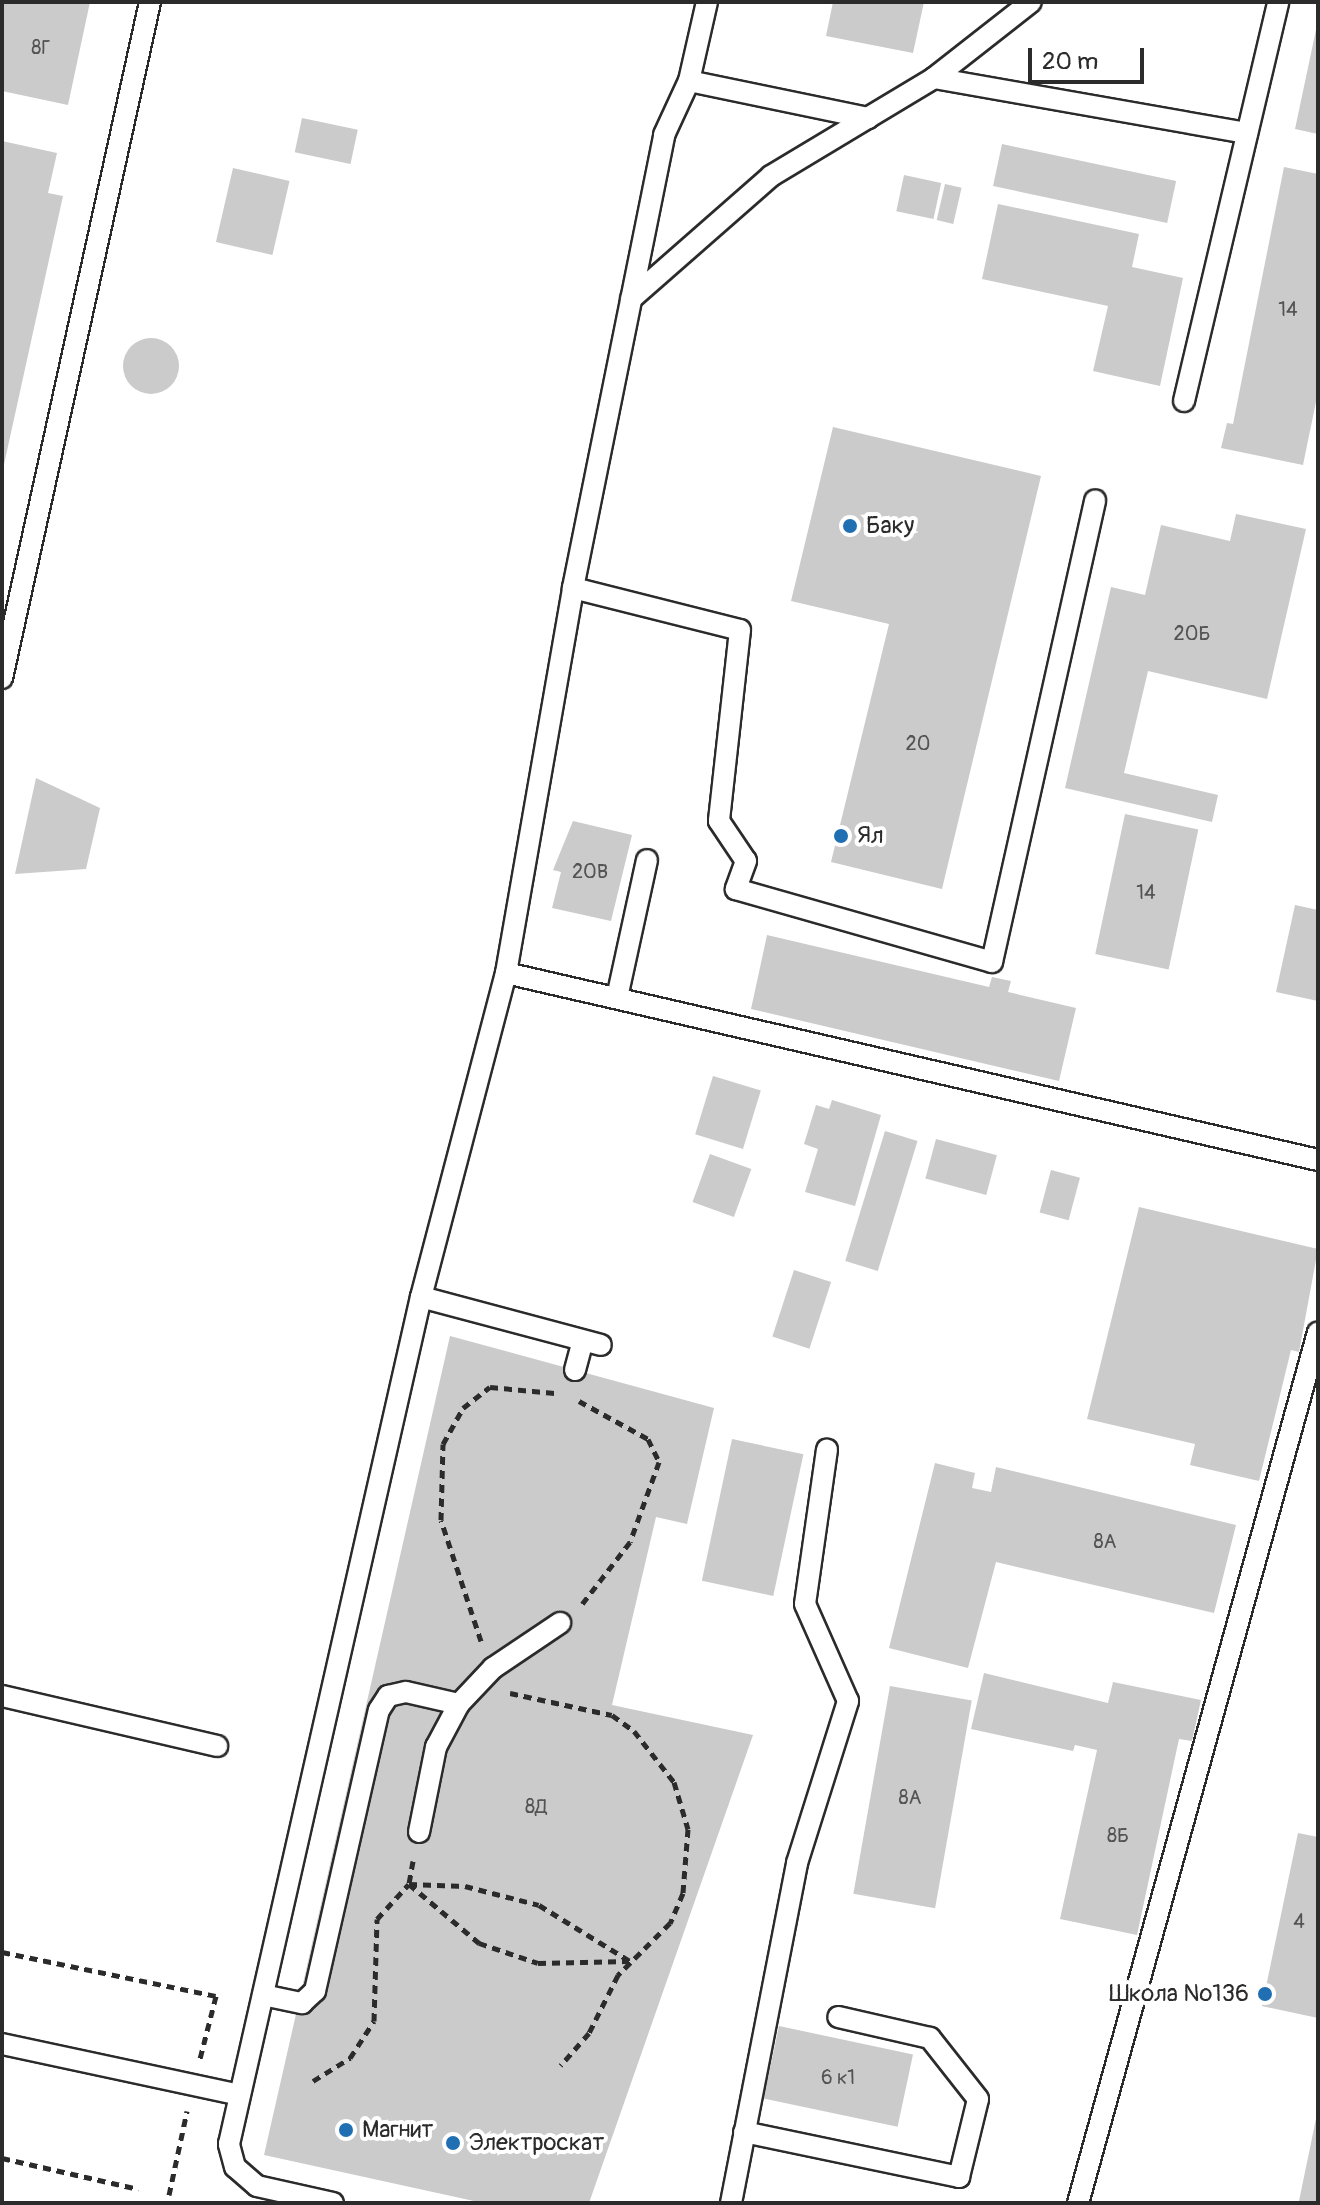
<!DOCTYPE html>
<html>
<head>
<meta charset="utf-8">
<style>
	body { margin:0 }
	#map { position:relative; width:1320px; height:2205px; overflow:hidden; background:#fff; font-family:Pangolin,sans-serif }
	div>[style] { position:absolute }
	.building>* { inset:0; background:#cbcbcb; transform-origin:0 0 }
	.round { border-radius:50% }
	.path>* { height:5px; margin-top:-2.5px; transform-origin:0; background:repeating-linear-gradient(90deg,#2b2b2b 0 8px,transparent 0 14px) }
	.roads { filter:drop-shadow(2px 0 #2b2b2b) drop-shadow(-2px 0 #2b2b2b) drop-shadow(0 2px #2b2b2b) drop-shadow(0 -2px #2b2b2b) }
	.lane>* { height:20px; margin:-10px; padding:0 10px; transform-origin:10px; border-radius:10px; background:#fff }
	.dots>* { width:22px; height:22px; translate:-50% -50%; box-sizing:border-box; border:4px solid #fff; border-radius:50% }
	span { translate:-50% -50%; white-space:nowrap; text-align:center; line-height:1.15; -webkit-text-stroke:8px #fff; paint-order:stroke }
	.number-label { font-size:20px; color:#535353 }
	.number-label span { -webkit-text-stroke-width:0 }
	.poi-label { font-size:24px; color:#2b2b2b }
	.left { translate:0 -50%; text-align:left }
	.right { translate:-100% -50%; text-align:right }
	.frame { position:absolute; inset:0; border:4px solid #2b2b2b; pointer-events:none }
	.scale { position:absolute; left:1028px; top:48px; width:116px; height:36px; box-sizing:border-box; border:4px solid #2b2b2b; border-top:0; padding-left:10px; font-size:24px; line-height:28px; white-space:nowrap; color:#2b2b2b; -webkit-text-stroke:6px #fff; paint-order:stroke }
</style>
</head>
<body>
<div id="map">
	<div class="building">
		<div style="clip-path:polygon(2px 2px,90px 2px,68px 105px,2px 91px)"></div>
		<div style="clip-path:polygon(833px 2px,924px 2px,913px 53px,826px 36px)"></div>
		<div style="clip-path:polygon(1317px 25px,1318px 25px,1318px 134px,1295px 129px)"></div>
		<div style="left:302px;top:118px;width:57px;height:35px;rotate:12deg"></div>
		<div style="clip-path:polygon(2px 141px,57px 153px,48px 193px,63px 196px,3px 469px)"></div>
		<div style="left:1002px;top:144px;width:178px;height:43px;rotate:12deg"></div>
		<div style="clip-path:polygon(1284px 167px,1318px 174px,1318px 392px,1303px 465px,1221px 448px,1227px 423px,1233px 424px)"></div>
		<div style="left:233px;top:168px;width:58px;height:76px;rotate:13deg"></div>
		<div style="left:904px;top:175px;width:38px;height:37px;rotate:12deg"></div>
		<div style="left:945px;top:184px;width:17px;height:37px;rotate:13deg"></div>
		<div style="clip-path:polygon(998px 204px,1139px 234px,1132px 267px,1183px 278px,1160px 386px,1093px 371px,1108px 306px,982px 279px)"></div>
		<div class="round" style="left:123px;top:338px;width:56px;height:56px"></div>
		<div style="clip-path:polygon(833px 427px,1041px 476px,942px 889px,831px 862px,889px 624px,791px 601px)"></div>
		<div style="clip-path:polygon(1236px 514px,1306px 529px,1267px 699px,1148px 671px,1124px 773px,1218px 795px,1212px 822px,1065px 788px,1111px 587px,1145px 595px,1161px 525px,1230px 541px)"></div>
		<div style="clip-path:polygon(36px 778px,100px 808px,86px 869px,15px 874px)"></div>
		<div style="left:1125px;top:814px;width:75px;height:143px;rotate:12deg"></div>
		<div style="clip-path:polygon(573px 821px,632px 835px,611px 921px,552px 908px,561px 872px,553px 870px)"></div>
		<div style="clip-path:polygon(1295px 905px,1318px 910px,1318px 1001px,1276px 992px)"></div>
		<div style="clip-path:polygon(767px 935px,989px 987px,992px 977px,1011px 981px,1008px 992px,1076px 1008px,1059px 1081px,751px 1009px)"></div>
		<div style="left:713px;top:1076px;width:50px;height:61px;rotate:17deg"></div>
		<div style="clip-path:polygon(832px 1100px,881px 1115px,855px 1206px,805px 1192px,818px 1149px,804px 1144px,816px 1105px,829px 1109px)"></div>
		<div style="left:885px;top:1131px;width:34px;height:136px;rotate:17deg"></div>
		<div style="left:936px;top:1139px;width:63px;height:41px;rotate:15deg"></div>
		<div style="left:710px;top:1154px;width:44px;height:51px;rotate:20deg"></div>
		<div style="left:1051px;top:1170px;width:30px;height:44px;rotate:15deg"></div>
		<div style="clip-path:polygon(1139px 1207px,1318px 1249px,1299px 1352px,1291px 1350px,1259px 1481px,1190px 1465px,1195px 1444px,1087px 1419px)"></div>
		<div style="left:794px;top:1270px;width:39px;height:70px;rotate:18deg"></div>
		<div style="clip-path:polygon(450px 1336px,714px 1408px,687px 1524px,656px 1517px,612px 1705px,753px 1735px,589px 2203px,483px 2203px,264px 2155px)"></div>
		<div style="left:732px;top:1439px;width:73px;height:145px;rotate:12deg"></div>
		<div style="clip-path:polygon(935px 1463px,975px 1473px,972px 1488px,991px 1492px,996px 1467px,1236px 1525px,1214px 1613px,996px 1562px,968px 1668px,889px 1648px)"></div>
		<div style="clip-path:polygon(984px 1673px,1108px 1703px,1113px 1682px,1201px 1700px,1192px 1741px,1179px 1739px,1137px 1935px,1060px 1919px,1097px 1750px,1075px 1745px,1073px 1751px,971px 1729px)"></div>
		<div style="left:890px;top:1686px;width:83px;height:211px;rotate:10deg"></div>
		<div style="clip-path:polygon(1298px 1833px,1318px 1837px,1318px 2018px,1262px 2006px)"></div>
		<div style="left:779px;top:2026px;width:137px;height:74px;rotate:12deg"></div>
		<div style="clip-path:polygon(1318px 2109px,1318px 2203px,1309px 2203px,1299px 2201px)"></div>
	</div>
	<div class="path">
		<div style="left:579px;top:1401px;width:79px;rotate:28.8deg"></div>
		<div style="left:648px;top:1439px;width:25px;rotate:64deg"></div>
		<div style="left:659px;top:1462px;width:85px;rotate:109.9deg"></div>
		<div style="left:630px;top:1542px;width:78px;rotate:127.7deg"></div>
		<div style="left:481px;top:1641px;width:127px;rotate:-108.3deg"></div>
		<div style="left:441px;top:1520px;width:76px;rotate:-88.5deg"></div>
		<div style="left:443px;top:1444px;width:41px;rotate:-60.9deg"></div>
		<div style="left:463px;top:1408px;width:34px;rotate:-38deg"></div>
		<div style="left:490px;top:1387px;width:65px;rotate:5.3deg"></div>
		<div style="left:510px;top:1693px;width:104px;rotate:12.2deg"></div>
		<div style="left:612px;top:1715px;width:27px;rotate:36deg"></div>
		<div style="left:634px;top:1731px;width:65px;rotate:51.9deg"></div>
		<div style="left:674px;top:1782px;width:49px;rotate:73.4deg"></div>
		<div style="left:688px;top:1829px;width:64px;rotate:94.5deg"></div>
		<div style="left:683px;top:1893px;width:33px;rotate:113deg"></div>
		<div style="left:670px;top:1923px;width:74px;rotate:135deg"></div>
		<div style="left:618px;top:1975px;width:65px;rotate:116.6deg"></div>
		<div style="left:589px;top:2033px;width:43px;rotate:131.2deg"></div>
		<div style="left:413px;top:1861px;width:23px;rotate:100deg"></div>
		<div style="left:409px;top:1884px;width:92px;rotate:40.1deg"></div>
		<div style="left:479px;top:1943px;width:62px;rotate:18.7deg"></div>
		<div style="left:538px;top:1963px;width:91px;rotate:-1.3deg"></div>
		<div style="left:2px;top:1952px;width:218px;rotate:11.6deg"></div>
		<div style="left:216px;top:1996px;width:65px;rotate:104.3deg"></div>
		<div style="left:313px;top:2081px;width:44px;rotate:-31.9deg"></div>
		<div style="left:350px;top:2058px;width:44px;rotate:-57deg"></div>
		<div style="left:374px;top:2021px;width:102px;rotate:-88.3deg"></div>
		<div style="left:377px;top:1919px;width:47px;rotate:-47.6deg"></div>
		<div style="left:409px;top:1884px;width:56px;rotate:2deg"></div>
		<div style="left:465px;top:1886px;width:76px;rotate:14.4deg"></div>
		<div style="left:539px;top:1905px;width:107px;rotate:31.6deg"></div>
		<div style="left:2px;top:2158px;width:140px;rotate:12.8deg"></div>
		<div style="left:169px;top:2195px;width:86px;rotate:-77.9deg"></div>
	</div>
	<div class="roads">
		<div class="lane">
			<div style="left:934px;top:78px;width:318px;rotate:10deg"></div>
			<div style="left:689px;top:81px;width:183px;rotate:11.7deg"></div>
			<div style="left:631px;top:299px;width:186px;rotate:-41.3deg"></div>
			<div style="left:771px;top:176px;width:190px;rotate:-31deg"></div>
			<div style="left:934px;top:78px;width:123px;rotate:-38.1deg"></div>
			<div style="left:1184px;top:401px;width:410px;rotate:-76.7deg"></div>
			<div style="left:573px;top:588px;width:172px;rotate:14.1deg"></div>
			<div style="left:740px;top:630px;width:192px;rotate:96.3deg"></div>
			<div style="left:719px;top:821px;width:48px;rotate:56deg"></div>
			<div style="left:746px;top:861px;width:30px;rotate:110deg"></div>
			<div style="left:736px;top:889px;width:266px;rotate:15.9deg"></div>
			<div style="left:992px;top:962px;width:473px;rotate:-77.4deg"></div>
			<div style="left:2px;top:678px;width:692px;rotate:-77.65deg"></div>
			<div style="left:506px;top:973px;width:391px;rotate:-80.1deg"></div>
			<div style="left:573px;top:588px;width:462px;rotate:-78.6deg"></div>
			<div style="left:664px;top:135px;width:60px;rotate:-65.2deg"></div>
			<div style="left:689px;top:81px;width:81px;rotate:-77.2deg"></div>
			<div style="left:618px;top:993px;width:136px;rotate:-77.7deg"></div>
			<div style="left:421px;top:1297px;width:186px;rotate:14.9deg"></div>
			<div style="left:575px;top:1370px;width:30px;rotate:-75deg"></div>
			<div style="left:2px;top:1696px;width:221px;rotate:13.1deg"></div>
			<div style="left:419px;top:1832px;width:87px;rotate:-78.7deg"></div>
			<div style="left:436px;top:1747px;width:49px;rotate:-61.9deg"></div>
			<div style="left:459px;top:1704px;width:50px;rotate:-46.6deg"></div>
			<div style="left:493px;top:1668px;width:81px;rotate:-33.9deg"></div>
			<div style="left:263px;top:1995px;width:40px;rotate:12deg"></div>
			<div style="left:302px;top:2003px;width:18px;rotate:-43deg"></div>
			<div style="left:315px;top:1991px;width:288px;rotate:-77.2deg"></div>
			<div style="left:379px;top:1710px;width:17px;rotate:-57deg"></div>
			<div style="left:388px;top:1696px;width:18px;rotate:-13deg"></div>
			<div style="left:406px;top:1692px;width:54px;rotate:12.8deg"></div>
			<div style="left:2px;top:2044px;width:243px;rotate:12.1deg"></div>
			<div style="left:744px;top:2132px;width:220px;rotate:11.8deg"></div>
			<div style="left:959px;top:2177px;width:80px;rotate:-76.3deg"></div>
			<div style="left:978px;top:2099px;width:78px;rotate:-128.2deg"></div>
			<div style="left:930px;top:2038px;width:94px;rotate:-167.1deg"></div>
			<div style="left:333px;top:2203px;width:78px;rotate:-167.4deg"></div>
			<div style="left:257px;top:2186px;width:29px;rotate:-139deg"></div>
			<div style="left:235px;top:2167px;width:24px;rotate:-105deg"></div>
			<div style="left:229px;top:2144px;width:868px;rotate:-77.23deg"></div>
			<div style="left:421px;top:1297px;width:335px;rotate:-75.3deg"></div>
			<div style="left:506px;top:973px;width:833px;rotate:12.97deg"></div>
			<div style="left:731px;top:2203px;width:346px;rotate:-79deg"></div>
			<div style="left:797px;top:1863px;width:170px;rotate:-72.5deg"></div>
			<div style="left:848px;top:1701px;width:106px;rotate:-113.9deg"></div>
			<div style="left:805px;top:1604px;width:156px;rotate:-81.9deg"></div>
			<div style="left:1078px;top:2203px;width:903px;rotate:-74.59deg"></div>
		</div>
	</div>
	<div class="dots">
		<div style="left:850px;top:526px;background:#1f6fb2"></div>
		<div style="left:841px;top:836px;background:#1f6fb2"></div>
		<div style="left:1265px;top:1994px;background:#1f6fb2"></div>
		<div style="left:346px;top:2130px;background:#1f6fb2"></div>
		<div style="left:453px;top:2143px;background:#1f6fb2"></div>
	</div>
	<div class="number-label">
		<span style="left:41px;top:47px">8Г</span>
		<span style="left:1288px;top:309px">14</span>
		<span style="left:1192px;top:633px">20Б</span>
		<span style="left:918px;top:743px">20</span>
		<span style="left:590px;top:871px">20В</span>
		<span style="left:1146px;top:892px">14</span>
		<span style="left:1105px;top:1541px">8А</span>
		<span style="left:910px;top:1797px">8А</span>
		<span style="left:536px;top:1806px">8Д</span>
		<span style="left:1118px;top:1835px">8Б</span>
		<span style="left:1299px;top:1921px">4</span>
		<span style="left:838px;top:2077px">6 к1</span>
	</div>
	<div class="poi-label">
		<span class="left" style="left:866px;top:526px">Баку</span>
		<span class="left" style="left:857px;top:836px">Ял</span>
		<span class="right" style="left:1249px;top:1994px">Школа №136</span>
		<span class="left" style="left:362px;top:2130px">Магнит</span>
		<span class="left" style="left:469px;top:2143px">Электроскат</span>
	</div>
	<div class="frame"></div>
	<div class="scale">20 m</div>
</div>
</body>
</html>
